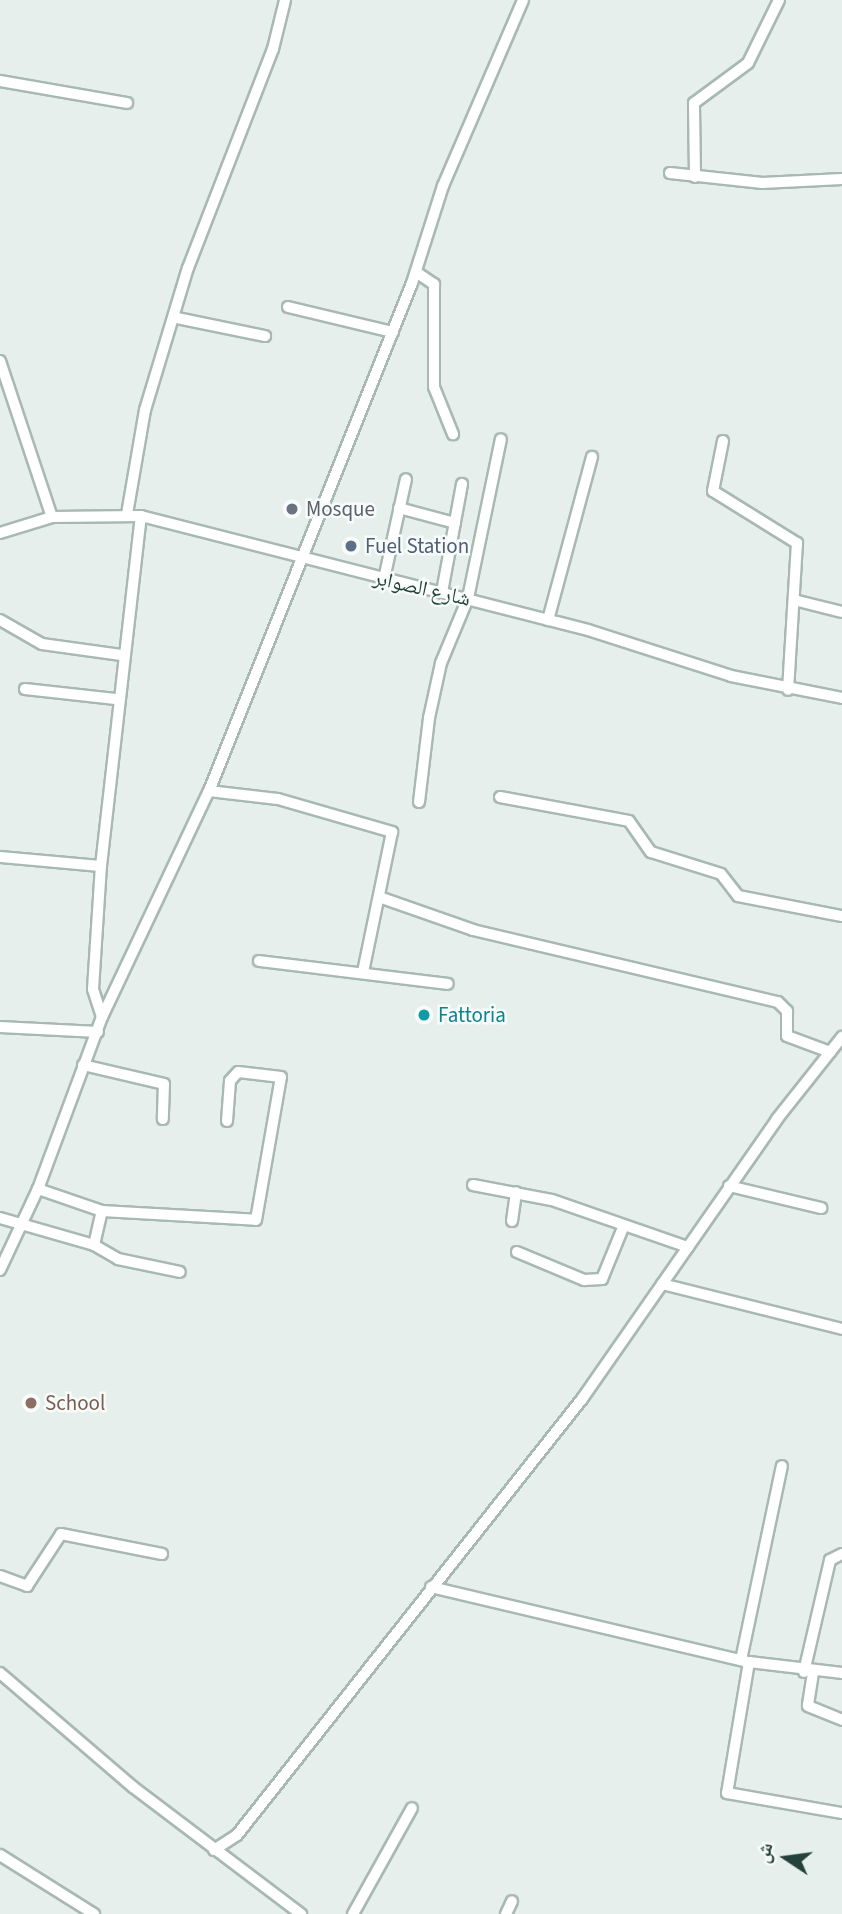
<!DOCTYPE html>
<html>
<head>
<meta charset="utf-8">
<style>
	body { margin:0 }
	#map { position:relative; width:842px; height:1914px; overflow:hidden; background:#e6efeb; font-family:"Source Sans 3","Noto Naskh Arabic",sans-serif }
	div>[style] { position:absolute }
	.roads { filter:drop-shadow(2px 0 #a8b8b2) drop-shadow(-2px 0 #a8b8b2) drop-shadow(0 2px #a8b8b2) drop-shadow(0 -2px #a8b8b2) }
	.minor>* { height:10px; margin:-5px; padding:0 5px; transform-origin:5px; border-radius:5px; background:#fff }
	.dots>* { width:19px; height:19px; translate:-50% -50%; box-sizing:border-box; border:4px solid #f7fbf9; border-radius:50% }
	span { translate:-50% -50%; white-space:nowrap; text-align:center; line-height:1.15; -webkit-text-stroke:5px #f7fbf9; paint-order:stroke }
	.worship-label { font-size:21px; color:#5b616d }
	.left { translate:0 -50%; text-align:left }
	.service-label { font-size:21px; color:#4e5e75 }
	.street-label { font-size:21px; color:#24423a }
	.culture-label { font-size:21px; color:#0d838f }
	.education-label { font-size:21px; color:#785e54 }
	.north { position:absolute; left:751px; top:1823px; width:70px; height:70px; -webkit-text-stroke:5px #f7fbf9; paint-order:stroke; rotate:283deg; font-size:19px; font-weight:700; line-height:28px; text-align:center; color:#24423a }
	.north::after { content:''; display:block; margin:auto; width:24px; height:32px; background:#24423a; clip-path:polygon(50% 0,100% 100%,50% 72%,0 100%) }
</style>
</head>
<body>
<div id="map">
	<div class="roads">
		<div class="minor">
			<div style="left:0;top:81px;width:129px;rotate:9.8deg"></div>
			<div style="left:670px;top:173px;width:93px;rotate:6.2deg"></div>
			<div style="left:762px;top:183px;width:80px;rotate:-2.9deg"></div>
			<div style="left:695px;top:177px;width:74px;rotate:-90.8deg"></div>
			<div style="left:694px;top:103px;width:67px;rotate:-36.5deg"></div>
			<div style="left:748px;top:63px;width:70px;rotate:-63.8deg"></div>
			<div style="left:416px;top:272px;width:22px;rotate:34deg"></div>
			<div style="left:434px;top:284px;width:103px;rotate:90deg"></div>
			<div style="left:434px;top:387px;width:51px;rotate:68deg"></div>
			<div style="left:288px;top:307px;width:108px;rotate:13.4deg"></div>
			<div style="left:177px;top:318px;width:90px;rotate:11.6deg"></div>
			<div style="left:0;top:361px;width:164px;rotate:71.6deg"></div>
			<div style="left:723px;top:441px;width:51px;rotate:101.3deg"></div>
			<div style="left:713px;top:491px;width:99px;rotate:31.8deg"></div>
			<div style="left:797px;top:543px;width:147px;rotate:93.5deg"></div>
			<div style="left:399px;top:508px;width:58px;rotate:15deg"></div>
			<div style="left:127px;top:514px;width:106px;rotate:-80.2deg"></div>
			<div style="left:145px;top:410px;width:148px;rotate:-73.2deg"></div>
			<div style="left:188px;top:268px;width:235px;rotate:-68.8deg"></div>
			<div style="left:273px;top:49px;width:50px;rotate:-76.2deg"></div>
			<div style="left:0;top:533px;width:54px;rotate:-17.1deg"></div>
			<div style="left:52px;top:517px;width:89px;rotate:-0.6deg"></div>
			<div style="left:141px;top:516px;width:461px;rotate:14.3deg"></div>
			<div style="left:588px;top:630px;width:150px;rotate:17.8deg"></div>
			<div style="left:731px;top:676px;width:113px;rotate:11.2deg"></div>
			<div style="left:384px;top:579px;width:102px;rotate:-77.6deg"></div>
			<div style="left:442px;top:592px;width:110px;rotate:-79.5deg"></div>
			<div style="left:794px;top:600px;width:49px;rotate:14deg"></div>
			<div style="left:0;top:620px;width:48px;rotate:29.7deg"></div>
			<div style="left:42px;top:644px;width:80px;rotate:7.9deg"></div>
			<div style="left:548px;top:620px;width:169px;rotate:-74.9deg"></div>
			<div style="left:25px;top:689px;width:91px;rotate:6.3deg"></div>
			<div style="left:209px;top:791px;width:69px;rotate:6.6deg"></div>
			<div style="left:278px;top:799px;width:119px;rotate:16.1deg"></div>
			<div style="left:392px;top:832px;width:143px;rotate:101.7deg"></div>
			<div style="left:500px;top:797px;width:131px;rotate:10.5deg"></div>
			<div style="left:629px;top:821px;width:38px;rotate:55deg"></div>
			<div style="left:651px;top:852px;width:73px;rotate:17.4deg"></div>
			<div style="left:721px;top:874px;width:28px;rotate:52deg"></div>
			<div style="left:738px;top:896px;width:106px;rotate:10.9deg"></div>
			<div style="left:419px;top:802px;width:85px;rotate:-83.2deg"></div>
			<div style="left:429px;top:718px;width:56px;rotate:-77.7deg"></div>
			<div style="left:441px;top:663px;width:70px;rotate:-67.4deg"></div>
			<div style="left:468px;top:598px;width:162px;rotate:-78.3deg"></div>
			<div style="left:0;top:857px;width:101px;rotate:5.1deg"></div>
			<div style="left:379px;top:897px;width:100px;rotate:19.3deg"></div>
			<div style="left:473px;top:930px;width:313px;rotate:13.3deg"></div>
			<div style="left:778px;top:1002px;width:13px;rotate:45deg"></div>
			<div style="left:787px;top:1011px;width:25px;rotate:90deg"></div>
			<div style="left:787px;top:1036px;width:46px;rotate:20.4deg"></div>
			<div style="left:259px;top:961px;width:190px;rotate:6.9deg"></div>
			<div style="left:102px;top:1017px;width:29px;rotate:-108deg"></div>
			<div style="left:93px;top:989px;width:123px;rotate:-86.3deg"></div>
			<div style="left:101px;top:866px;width:352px;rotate:-83.5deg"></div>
			<div style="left:0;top:1027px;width:98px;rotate:2.9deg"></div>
			<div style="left:83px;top:1065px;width:83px;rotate:13.2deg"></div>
			<div style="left:164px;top:1084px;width:35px;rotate:92deg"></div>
			<div style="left:473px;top:1185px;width:80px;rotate:10.8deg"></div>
			<div style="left:552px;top:1200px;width:144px;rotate:19.1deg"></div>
			<div style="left:729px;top:1186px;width:95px;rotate:13.4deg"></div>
			<div style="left:102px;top:1211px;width:154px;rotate:3.3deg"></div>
			<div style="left:256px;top:1220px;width:145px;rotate:-80.1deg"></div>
			<div style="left:281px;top:1077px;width:43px;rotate:-173.4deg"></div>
			<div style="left:238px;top:1072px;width:12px;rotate:132deg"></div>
			<div style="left:230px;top:1081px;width:40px;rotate:94.3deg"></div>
			<div style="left:0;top:1218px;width:98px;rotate:16deg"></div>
			<div style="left:94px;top:1245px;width:35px;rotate:-77deg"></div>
			<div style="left:102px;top:1211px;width:68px;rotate:-161deg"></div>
			<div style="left:512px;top:1221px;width:29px;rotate:-82deg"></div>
			<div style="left:94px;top:1245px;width:28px;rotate:30deg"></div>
			<div style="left:118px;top:1259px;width:63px;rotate:11.8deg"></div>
			<div style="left:517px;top:1252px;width:73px;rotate:22.7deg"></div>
			<div style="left:584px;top:1280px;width:18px;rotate:-3deg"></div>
			<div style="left:602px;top:1279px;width:58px;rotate:-67.8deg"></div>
			<div style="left:0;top:1270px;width:89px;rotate:-64.9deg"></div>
			<div style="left:38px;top:1189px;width:184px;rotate:-69.6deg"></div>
			<div style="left:102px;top:1017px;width:250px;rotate:-64.7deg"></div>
			<div style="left:209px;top:791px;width:547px;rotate:-68.22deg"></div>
			<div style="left:412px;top:283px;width:102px;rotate:-72.3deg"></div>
			<div style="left:443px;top:186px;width:202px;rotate:-66.7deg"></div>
			<div style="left:662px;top:1284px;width:186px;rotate:14deg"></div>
			<div style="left:0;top:1576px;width:29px;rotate:20deg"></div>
			<div style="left:27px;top:1586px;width:62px;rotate:-56.8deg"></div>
			<div style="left:61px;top:1534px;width:103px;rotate:11.2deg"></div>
			<div style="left:431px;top:1587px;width:327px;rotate:13.3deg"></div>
			<div style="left:749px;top:1662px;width:94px;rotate:6.7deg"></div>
			<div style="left:741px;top:1660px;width:198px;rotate:-78.1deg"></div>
			<div style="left:749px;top:1662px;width:133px;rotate:99.5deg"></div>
			<div style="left:727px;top:1793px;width:117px;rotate:9.9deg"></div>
			<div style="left:804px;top:1672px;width:115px;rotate:-76.9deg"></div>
			<div style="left:830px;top:1560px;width:13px;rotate:-27deg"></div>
			<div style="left:0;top:1673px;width:175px;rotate:40.6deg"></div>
			<div style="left:133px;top:1787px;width:211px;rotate:37.1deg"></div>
			<div style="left:813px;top:1673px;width:33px;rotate:99deg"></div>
			<div style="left:808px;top:1706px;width:37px;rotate:22deg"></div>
			<div style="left:214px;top:1850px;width:27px;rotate:-33deg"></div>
			<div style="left:237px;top:1835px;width:556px;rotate:-51.65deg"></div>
			<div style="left:582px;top:1399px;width:341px;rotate:-55.1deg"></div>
			<div style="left:777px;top:1119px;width:105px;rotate:-51.6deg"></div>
			<div style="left:0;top:1855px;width:111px;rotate:32.1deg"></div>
			<div style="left:353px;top:1914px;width:121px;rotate:-60.9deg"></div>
			<div style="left:506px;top:1914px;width:14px;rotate:-65deg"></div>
		</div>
	</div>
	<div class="dots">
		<div style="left:292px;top:509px;background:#6b7280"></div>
		<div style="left:351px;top:546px;background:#5c6f8a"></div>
		<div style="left:424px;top:1015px;background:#0f9aa8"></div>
		<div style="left:31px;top:1403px;background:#8d6e63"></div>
	</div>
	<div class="worship-label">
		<span class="left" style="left:306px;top:509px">Mosque</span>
	</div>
	<div class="service-label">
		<span class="left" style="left:365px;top:546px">Fuel Station</span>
	</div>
	<div class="street-label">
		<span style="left:422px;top:588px;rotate:13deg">شارع الصوابر</span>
	</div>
	<div class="culture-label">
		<span class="left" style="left:438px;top:1015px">Fattoria</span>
	</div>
	<div class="education-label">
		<span class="left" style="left:45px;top:1403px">School</span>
	</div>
	<div class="north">ش</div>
</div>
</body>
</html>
